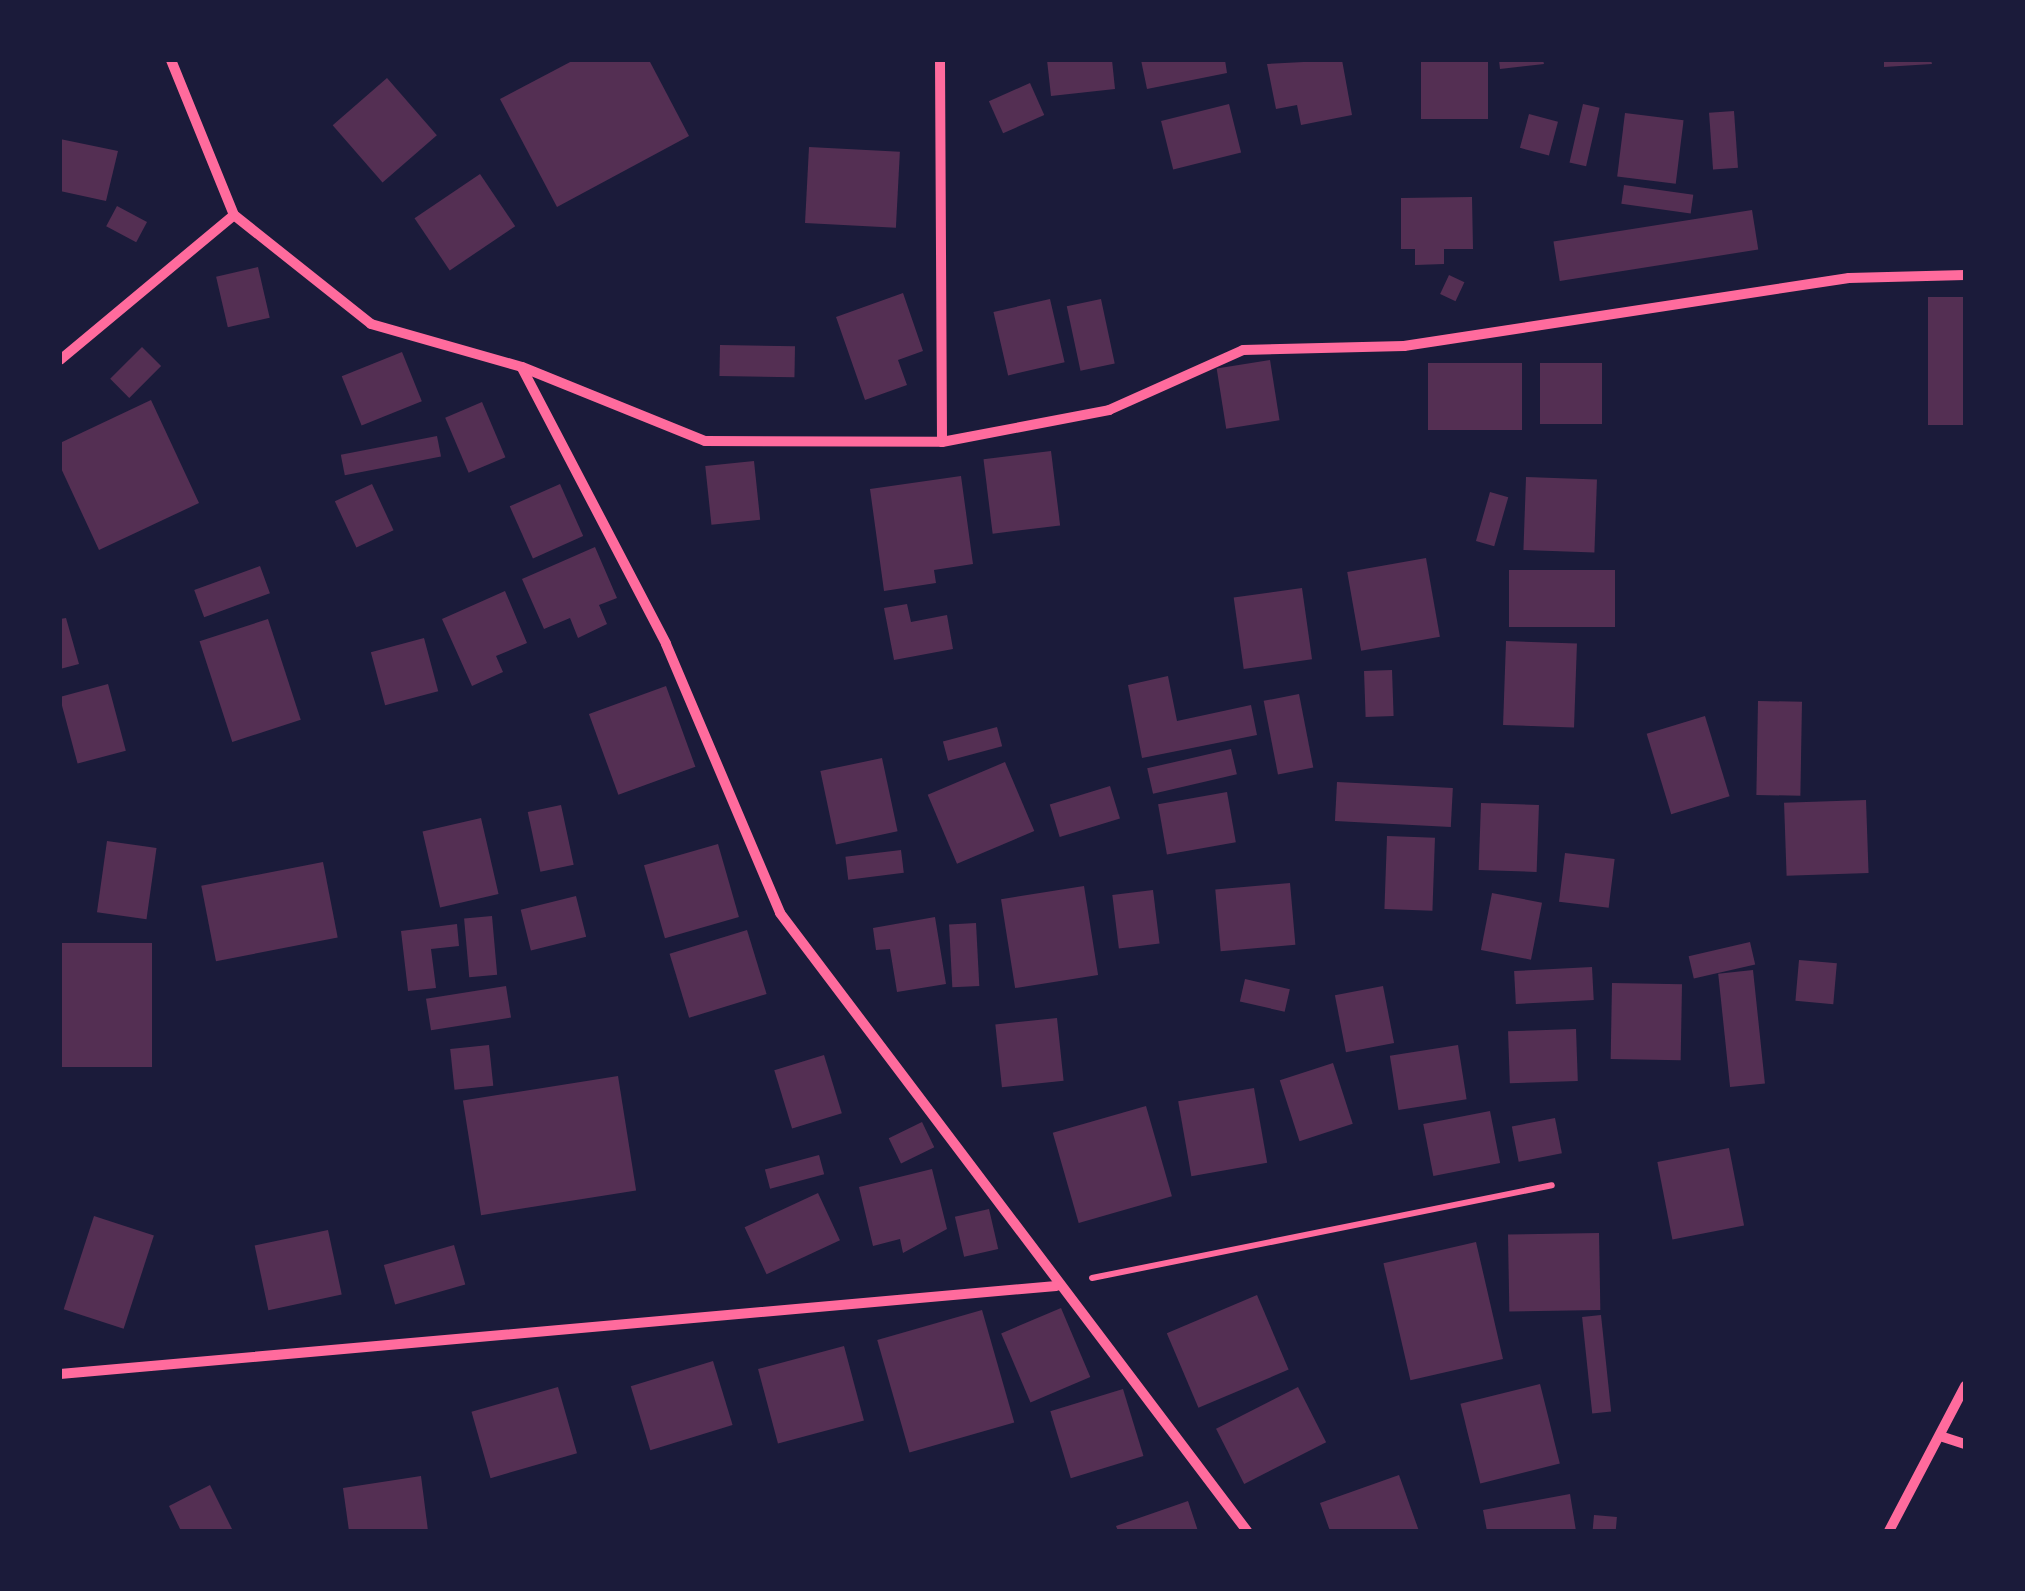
<!DOCTYPE html>
<html>
<head>
<meta charset="utf-8">
<style>
	body { margin:0 }
	#map { position:relative; width:2025px; height:1591px; overflow:hidden; background:#1b1b3a; font-family:Karla,sans-serif }
	div>[style] { position:absolute }
	.building>* { inset:0; background:#542f53; transform-origin:0 0 }
	.path>* { height:6px; margin:-3px; padding:0 3px; transform-origin:3px; border-radius:3px; background:#ff6b9d }
	.minor>* { height:10px; margin:-5px; padding:0 5px; transform-origin:5px; border-radius:5px; background:#ff6b9d }
	span { translate:-50% -50%; white-space:nowrap; text-align:center; line-height:1.15; -webkit-text-stroke:8px #1b1b3a; paint-order:stroke }
	.frame { position:absolute; inset:0; border:62px solid #1b1b3a; pointer-events:none }
</style>
</head>
<body>
<div id="map">
	<div class="building">
		<div style="clip-path:polygon(574px 60px,649px 60px,689px 136px,557px 207px,500px 99px)"></div>
		<div style="clip-path:polygon(1047px 60px,1112px 60px,1115px 89px,1051px 96px)"></div>
		<div style="clip-path:polygon(1141px 60px,1225px 60px,1227px 73px,1147px 89px)"></div>
		<div style="clip-path:polygon(1342px 60px,1352px 115px,1301px 125px,1297px 105px,1276px 109px,1267px 64px)"></div>
		<div style="left:1421px;top:60px;width:67px;height:59px"></div>
		<div style="clip-path:polygon(1499px 60px,1543px 60px,1544px 64px,1500px 69px)"></div>
		<div style="clip-path:polygon(1884px 60px,1931px 60px,1932px 64px,1884px 67px)"></div>
		<div style="left:387px;top:78px;width:76px;height:72px;rotate:49deg"></div>
		<div style="left:1030px;top:83px;width:35px;height:45px;rotate:66deg"></div>
		<div style="left:1229px;top:104px;width:50px;height:70px;rotate:76deg"></div>
		<div style="left:1583px;top:104px;width:17px;height:60px;rotate:13deg"></div>
		<div style="left:1734px;top:111px;width:57px;height:25px;rotate:86deg"></div>
		<div style="left:1625px;top:113px;width:59px;height:64px;rotate:7deg"></div>
		<div style="left:1529px;top:114px;width:30px;height:35px;rotate:15deg"></div>
		<div style="clip-path:polygon(60px 139px,118px 151px,106px 201px,60px 191px)"></div>
		<div style="left:809px;top:147px;width:91px;height:76px;rotate:3deg"></div>
		<div style="left:480px;top:174px;width:63px;height:79px;rotate:56deg"></div>
		<div style="left:1624px;top:185px;width:70px;height:19px;rotate:8deg"></div>
		<div style="clip-path:polygon(1472px 197px,1473px 249px,1444px 249px,1444px 264px,1415px 265px,1415px 249px,1401px 249px,1401px 198px)"></div>
		<div style="left:117px;top:206px;width:34px;height:23px;rotate:28deg"></div>
		<div style="left:1752px;top:210px;width:40px;height:201px;rotate:81deg"></div>
		<div style="left:258px;top:267px;width:52px;height:43px;rotate:77deg"></div>
		<div style="left:1449px;top:275px;width:17px;height:21px;rotate:25deg"></div>
		<div style="clip-path:polygon(903px 293px,923px 351px,898px 360px,907px 385px,865px 400px,836px 317px)"></div>
		<div style="left:1928px;top:297px;width:37px;height:128px"></div>
		<div style="left:1050px;top:299px;width:65px;height:58px;rotate:77deg"></div>
		<div style="left:1101px;top:299px;width:66px;height:35px;rotate:78deg"></div>
		<div style="left:720px;top:345px;width:75px;height:31px;rotate:1deg"></div>
		<div style="left:142px;top:347px;width:27px;height:45px;rotate:45deg"></div>
		<div style="left:402px;top:352px;width:53px;height:65px;rotate:68deg"></div>
		<div style="left:1270px;top:360px;width:61px;height:54px;rotate:81deg"></div>
		<div style="left:1428px;top:363px;width:94px;height:67px"></div>
		<div style="left:1540px;top:363px;width:62px;height:61px"></div>
		<div style="clip-path:polygon(151px 400px,199px 503px,99px 550px,60px 466px,60px 443px)"></div>
		<div style="left:482px;top:402px;width:60px;height:40px;rotate:67deg"></div>
		<div style="left:437px;top:436px;width:21px;height:98px;rotate:79deg"></div>
		<div style="left:1051px;top:451px;width:75px;height:68px;rotate:83deg"></div>
		<div style="left:754px;top:461px;width:59px;height:49px;rotate:84deg"></div>
		<div style="clip-path:polygon(961px 476px,973px 564px,934px 570px,936px 583px,884px 591px,870px 489px)"></div>
		<div style="left:1526px;top:477px;width:71px;height:73px;rotate:2deg"></div>
		<div style="left:372px;top:484px;width:51px;height:41px;rotate:65deg"></div>
		<div style="left:560px;top:484px;width:57px;height:55px;rotate:66deg"></div>
		<div style="left:1490px;top:492px;width:19px;height:51px;rotate:16deg"></div>
		<div style="clip-path:polygon(595px 547px,617px 598px,599px 605px,607px 624px,578px 638px,570px 618px,544px 629px,522px 579px)"></div>
		<div style="left:1426px;top:558px;width:80px;height:80px;rotate:80deg"></div>
		<div style="left:260px;top:566px;width:29px;height:70px;rotate:70deg"></div>
		<div style="left:1509px;top:570px;width:106px;height:57px"></div>
		<div style="left:1302px;top:588px;width:72px;height:69px;rotate:82deg"></div>
		<div style="clip-path:polygon(505px 591px,527px 643px,496px 656px,503px 672px,472px 686px,442px 619px)"></div>
		<div style="clip-path:polygon(907px 604px,911px 622px,947px 615px,953px 649px,894px 660px,884px 608px)"></div>
		<div style="clip-path:polygon(66px 618px,79px 664px,60px 669px,60px 619px)"></div>
		<div style="left:268px;top:619px;width:106px;height:72px;rotate:72deg"></div>
		<div style="left:424px;top:638px;width:55px;height:55px;rotate:75deg"></div>
		<div style="left:1506px;top:641px;width:71px;height:84px;rotate:2deg"></div>
		<div style="left:1392px;top:670px;width:46px;height:28px;rotate:88deg"></div>
		<div style="clip-path:polygon(1168px 676px,1177px 721px,1251px 705px,1257px 735px,1142px 758px,1128px 685px)"></div>
		<div style="left:108px;top:684px;width:69px;height:50px;rotate:75deg"></div>
		<div style="left:666px;top:686px;width:86px;height:82px;rotate:70deg"></div>
		<div style="left:1299px;top:694px;width:75px;height:36px;rotate:79deg"></div>
		<div style="left:1758px;top:701px;width:44px;height:94px;rotate:1deg"></div>
		<div style="left:1705px;top:716px;width:84px;height:61px;rotate:73deg"></div>
		<div style="left:997px;top:727px;width:20px;height:56px;rotate:75deg"></div>
		<div style="left:1231px;top:749px;width:26px;height:86px;rotate:77deg"></div>
		<div style="left:882px;top:758px;width:75px;height:63px;rotate:78deg"></div>
		<div style="left:1005px;top:762px;width:75px;height:84px;rotate:67deg"></div>
		<div style="left:1337px;top:782px;width:116px;height:39px;rotate:3deg"></div>
		<div style="left:1110px;top:786px;width:34px;height:63px;rotate:73deg"></div>
		<div style="left:1227px;top:792px;width:51px;height:70px;rotate:80deg"></div>
		<div style="left:1866px;top:800px;width:73px;height:82px;rotate:88deg"></div>
		<div style="left:1481px;top:803px;width:58px;height:67px;rotate:2deg"></div>
		<div style="left:561px;top:805px;width:61px;height:34px;rotate:78deg"></div>
		<div style="left:481px;top:818px;width:78px;height:60px;rotate:77deg"></div>
		<div style="left:1387px;top:836px;width:48px;height:73px;rotate:2deg"></div>
		<div style="left:107px;top:841px;width:50px;height:72px;rotate:8deg"></div>
		<div style="left:718px;top:844px;width:76px;height:77px;rotate:74deg"></div>
		<div style="left:901px;top:850px;width:23px;height:56px;rotate:83deg"></div>
		<div style="left:1565px;top:853px;width:50px;height:49px;rotate:7deg"></div>
		<div style="left:323px;top:862px;width:77px;height:124px;rotate:79deg"></div>
		<div style="left:1290px;top:883px;width:62px;height:75px;rotate:85deg"></div>
		<div style="left:1084px;top:886px;width:90px;height:84px;rotate:81deg"></div>
		<div style="left:1153px;top:890px;width:54px;height:41px;rotate:83deg"></div>
		<div style="left:1492px;top:893px;width:51px;height:58px;rotate:11deg"></div>
		<div style="left:576px;top:896px;width:42px;height:57px;rotate:76deg"></div>
		<div style="left:492px;top:916px;width:59px;height:28px;rotate:85deg"></div>
		<div style="clip-path:polygon(935px 917px,946px 984px,897px 992px,890px 949px,876px 950px,873px 928px)"></div>
		<div style="left:976px;top:923px;width:63px;height:27px;rotate:87deg"></div>
		<div style="clip-path:polygon(457px 924px,459px 946px,431px 949px,436px 988px,408px 991px,401px 931px)"></div>
		<div style="left:747px;top:930px;width:67px;height:81px;rotate:73deg"></div>
		<div style="left:1750px;top:942px;width:23px;height:63px;rotate:77deg"></div>
		<div style="left:60px;top:943px;width:92px;height:124px"></div>
		<div style="left:1799px;top:960px;width:38px;height:41px;rotate:5deg"></div>
		<div style="left:1592px;top:967px;width:33px;height:78px;rotate:87deg"></div>
		<div style="left:1753px;top:970px;width:114px;height:35px;rotate:84deg"></div>
		<div style="left:1245px;top:979px;width:46px;height:23px;rotate:13deg"></div>
		<div style="left:1612px;top:983px;width:70px;height:76px;rotate:1deg"></div>
		<div style="left:506px;top:986px;width:32px;height:81px;rotate:81deg"></div>
		<div style="left:1383px;top:986px;width:58px;height:49px;rotate:79deg"></div>
		<div style="left:1057px;top:1018px;width:63px;height:62px;rotate:84deg"></div>
		<div style="left:1576px;top:1029px;width:52px;height:68px;rotate:88deg"></div>
		<div style="left:489px;top:1045px;width:41px;height:39px;rotate:84deg"></div>
		<div style="left:1458px;top:1045px;width:55px;height:69px;rotate:81deg"></div>
		<div style="left:824px;top:1055px;width:61px;height:52px;rotate:73deg"></div>
		<div style="left:1333px;top:1063px;width:64px;height:56px;rotate:72deg"></div>
		<div style="left:618px;top:1076px;width:116px;height:157px;rotate:81deg"></div>
		<div style="left:1254px;top:1088px;width:76px;height:77px;rotate:80deg"></div>
		<div style="left:1146px;top:1106px;width:94px;height:97px;rotate:74deg"></div>
		<div style="left:1490px;top:1111px;width:53px;height:68px;rotate:79deg"></div>
		<div style="left:1555px;top:1118px;width:36px;height:44px;rotate:79deg"></div>
		<div style="left:922px;top:1122px;width:28px;height:37px;rotate:64deg"></div>
		<div style="left:1729px;top:1148px;width:79px;height:73px;rotate:79deg"></div>
		<div style="left:819px;top:1155px;width:20px;height:56px;rotate:75deg"></div>
		<div style="clip-path:polygon(932px 1169px,947px 1229px,903px 1253px,900px 1239px,873px 1246px,859px 1187px)"></div>
		<div style="left:818px;top:1193px;width:52px;height:81px;rotate:65deg"></div>
		<div style="left:989px;top:1209px;width:41px;height:35px;rotate:77deg"></div>
		<div style="left:94px;top:1216px;width:63px;height:98px;rotate:18deg"></div>
		<div style="left:328px;top:1230px;width:66px;height:75px;rotate:78deg"></div>
		<div style="left:1599px;top:1233px;width:77px;height:91px;rotate:89deg"></div>
		<div style="left:1476px;top:1242px;width:120px;height:95px;rotate:77deg"></div>
		<div style="left:454px;top:1245px;width:41px;height:73px;rotate:74deg"></div>
		<div style="left:1257px;top:1295px;width:81px;height:98px;rotate:67deg"></div>
		<div style="left:1061px;top:1308px;width:75px;height:65px;rotate:67deg"></div>
		<div style="left:982px;top:1310px;width:117px;height:109px;rotate:74deg"></div>
		<div style="left:1601px;top:1315px;width:97px;height:19px;rotate:84deg"></div>
		<div style="left:844px;top:1346px;width:77px;height:89px;rotate:75deg"></div>
		<div style="left:713px;top:1361px;width:67px;height:86px;rotate:73deg"></div>
		<div style="left:1540px;top:1384px;width:82px;height:82px;rotate:76deg"></div>
		<div style="left:558px;top:1387px;width:69px;height:90px;rotate:74deg"></div>
		<div style="left:1298px;top:1387px;width:62px;height:92px;rotate:63deg"></div>
		<div style="left:1123px;top:1389px;width:70px;height:76px;rotate:73deg"></div>
		<div style="clip-path:polygon(1399px 1475px,1419px 1531px,1330px 1531px,1320px 1503px)"></div>
		<div style="clip-path:polygon(421px 1476px,428px 1531px,349px 1531px,343px 1488px)"></div>
		<div style="clip-path:polygon(210px 1485px,233px 1531px,181px 1531px,169px 1506px)"></div>
		<div style="clip-path:polygon(1570px 1494px,1576px 1531px,1487px 1531px,1483px 1510px)"></div>
		<div style="clip-path:polygon(1188px 1501px,1198px 1531px,1118px 1531px,1116px 1526px)"></div>
		<div style="left:1594px;top:1515px;width:23px;height:16px;rotate:5deg"></div>
	</div>
	<div class="path">
		<div style="left:1092px;top:1278px;width:469px;rotate:-11.4deg"></div>
	</div>
	<div class="minor">
		<div style="left:171px;top:60px;width:167px;rotate:67.9deg"></div>
		<div style="left:234px;top:215px;width:175px;rotate:38.5deg"></div>
		<div style="left:371px;top:324px;width:157px;rotate:15.9deg"></div>
		<div style="left:522px;top:367px;width:197px;rotate:22deg"></div>
		<div style="left:705px;top:441px;width:237px;rotate:0.2deg"></div>
		<div style="left:942px;top:442px;width:170px;rotate:-10.8deg"></div>
		<div style="left:1109px;top:410px;width:147px;rotate:-24.1deg"></div>
		<div style="left:1243px;top:350px;width:161px;rotate:-1.4deg"></div>
		<div style="left:1404px;top:346px;width:450px;rotate:-8.7deg"></div>
		<div style="left:1849px;top:278px;width:116px;rotate:-1.5deg"></div>
		<div style="left:940px;top:60px;width:382px;rotate:89.7deg"></div>
		<div style="left:60px;top:360px;width:226px;rotate:-39.8deg"></div>
		<div style="left:522px;top:368px;width:311px;rotate:62.4deg"></div>
		<div style="left:666px;top:644px;width:292px;rotate:67deg"></div>
		<div style="left:780px;top:913px;width:775px;rotate:52.92deg"></div>
		<div style="left:60px;top:1374px;width:1000px;rotate:-5.05deg"></div>
		<div style="left:1940px;top:1436px;width:26px;rotate:18deg"></div>
		<div style="left:1889px;top:1531px;width:164px;rotate:-62.3deg"></div>
	</div>
	<div class="frame"></div>
</div>
</body>
</html>
